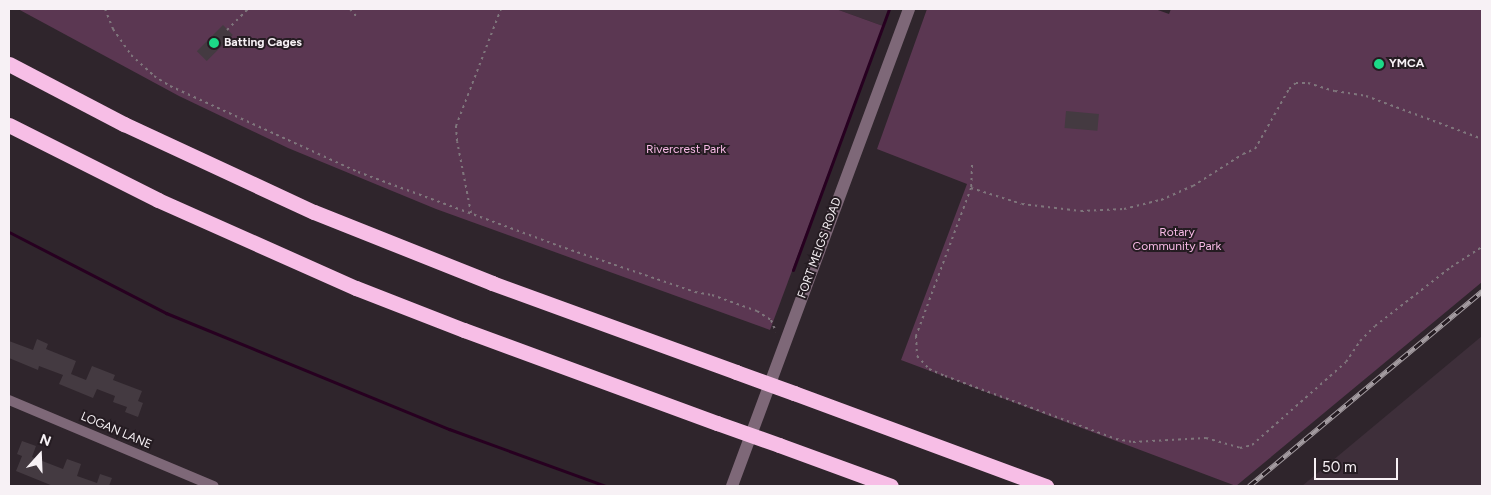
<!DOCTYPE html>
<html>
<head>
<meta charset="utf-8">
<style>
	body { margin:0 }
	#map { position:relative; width:1491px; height:495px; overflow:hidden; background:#2f252c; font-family:Figtree,sans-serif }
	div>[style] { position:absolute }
	.built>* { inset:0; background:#3e2f3a }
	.green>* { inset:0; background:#5b3752 }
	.stream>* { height:3px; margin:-1.5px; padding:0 1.5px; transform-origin:1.5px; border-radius:1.5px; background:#270020 }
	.building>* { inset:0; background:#443a41; transform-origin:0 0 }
	.path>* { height:2px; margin-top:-1px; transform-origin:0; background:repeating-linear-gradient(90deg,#7f767c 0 2.5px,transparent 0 6.5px) }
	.minor>* { height:10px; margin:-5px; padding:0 5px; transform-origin:5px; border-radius:5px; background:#7e6878 }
	.tertiary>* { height:12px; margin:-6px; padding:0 6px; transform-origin:6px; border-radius:6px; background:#7e6878 }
	.motorway>* { height:15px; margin:-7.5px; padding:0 7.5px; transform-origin:7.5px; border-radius:7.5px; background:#f7bee6 }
	.rail>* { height:5px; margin-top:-2.5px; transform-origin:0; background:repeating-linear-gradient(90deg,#251c22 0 9px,#a49ca1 0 18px); box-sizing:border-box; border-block:1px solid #a49ca1 }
	.motorway-bridge>* { height:15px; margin:-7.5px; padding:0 7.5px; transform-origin:7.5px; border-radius:7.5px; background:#f7bee6 }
	.dots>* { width:14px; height:14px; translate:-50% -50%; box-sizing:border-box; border:2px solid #251c22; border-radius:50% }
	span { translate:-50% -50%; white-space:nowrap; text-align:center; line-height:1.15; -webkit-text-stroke:4px #251c22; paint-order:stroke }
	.poi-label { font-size:12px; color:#f7f1f5; font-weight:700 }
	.left { translate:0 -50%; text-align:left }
	.park-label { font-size:12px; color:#f8bae6 }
	.street-label { font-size:12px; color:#f7f1f5 }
	.frame { position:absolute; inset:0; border:10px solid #f7f1f5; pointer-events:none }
	.north { position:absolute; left:15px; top:430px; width:50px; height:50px; -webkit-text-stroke:4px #251c22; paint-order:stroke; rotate:20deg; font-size:14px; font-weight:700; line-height:20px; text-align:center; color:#f7f1f5 }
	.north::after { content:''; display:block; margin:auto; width:18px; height:22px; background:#f7f1f5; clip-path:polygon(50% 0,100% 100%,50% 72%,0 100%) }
	.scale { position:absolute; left:1314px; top:458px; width:84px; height:22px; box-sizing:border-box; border:2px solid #f7f1f5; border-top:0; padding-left:6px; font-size:15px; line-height:18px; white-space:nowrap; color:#f7f1f5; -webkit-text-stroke:4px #251c22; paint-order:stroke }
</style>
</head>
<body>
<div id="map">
	<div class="built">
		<div style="clip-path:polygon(836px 9px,889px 9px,883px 26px)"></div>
		<div style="clip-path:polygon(1482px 336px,1482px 486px,1302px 486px)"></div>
	</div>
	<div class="green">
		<div style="clip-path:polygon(18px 9px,836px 9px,883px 26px,770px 330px,436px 209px,288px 148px,179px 96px)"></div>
		<div style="clip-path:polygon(927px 9px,1155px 9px,1169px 14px,1171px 9px,1482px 9px,1482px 282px,1236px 486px,901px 360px,967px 184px,877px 149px)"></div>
	</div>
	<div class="stream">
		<div style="left:9px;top:232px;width:177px;rotate:27.3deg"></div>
		<div style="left:166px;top:313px;width:306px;rotate:22.3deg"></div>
		<div style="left:449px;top:429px;width:167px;rotate:20deg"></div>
		<div style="left:793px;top:270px;width:278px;rotate:-69.8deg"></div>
	</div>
	<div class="building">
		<div style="left:223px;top:25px;width:14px;height:37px;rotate:45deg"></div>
		<div style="left:1066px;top:111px;width:33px;height:17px;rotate:5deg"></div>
		<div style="clip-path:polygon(37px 339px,48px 344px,46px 349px,76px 361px,71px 374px,86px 380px,92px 366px,115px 375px,113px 380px,142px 391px,138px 401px,143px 403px,138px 417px,125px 412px,127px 407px,113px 402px,115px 396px,97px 389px,93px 398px,59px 384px,63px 375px,39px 366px,38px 370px,9px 358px,9px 341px,33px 350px)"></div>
		<div style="clip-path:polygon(22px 441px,36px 446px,32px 457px,63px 469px,67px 459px,81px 464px,77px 476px,97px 483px,100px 474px,112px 478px,109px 486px,53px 486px,16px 471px,22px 456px,17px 454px)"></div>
	</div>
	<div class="path">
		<div style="left:105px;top:9px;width:22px;rotate:68deg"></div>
		<div style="left:113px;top:29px;width:32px;rotate:55deg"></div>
		<div style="left:131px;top:55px;width:31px;rotate:42deg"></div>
		<div style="left:154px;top:76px;width:19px;rotate:32deg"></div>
		<div style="left:170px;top:86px;width:207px;rotate:24.6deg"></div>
		<div style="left:358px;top:172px;width:214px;rotate:20.2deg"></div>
		<div style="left:559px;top:246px;width:144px;rotate:18.7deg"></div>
		<div style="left:695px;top:292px;width:17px;rotate:10deg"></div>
		<div style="left:712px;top:295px;width:48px;rotate:19.6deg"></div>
		<div style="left:757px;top:311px;width:17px;rotate:33deg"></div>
		<div style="left:771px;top:320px;width:13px;rotate:67deg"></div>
		<div style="left:350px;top:9px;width:11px;rotate:49deg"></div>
		<div style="left:227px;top:30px;width:30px;rotate:-45deg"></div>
		<div style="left:972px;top:165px;width:23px;rotate:92deg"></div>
		<div style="left:971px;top:188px;width:158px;rotate:110.4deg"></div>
		<div style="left:916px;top:336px;width:20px;rotate:87deg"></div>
		<div style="left:917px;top:356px;width:18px;rotate:47deg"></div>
		<div style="left:929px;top:369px;width:17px;rotate:24deg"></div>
		<div style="left:945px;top:376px;width:182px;rotate:20.2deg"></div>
		<div style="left:1116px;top:439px;width:17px;rotate:10deg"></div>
		<div style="left:1133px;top:442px;width:73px;rotate:-3.1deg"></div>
		<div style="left:1206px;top:438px;width:35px;rotate:16deg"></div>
		<div style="left:1240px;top:448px;width:12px;rotate:-14deg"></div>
		<div style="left:1252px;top:445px;width:125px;rotate:-41.4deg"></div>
		<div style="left:1346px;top:362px;width:25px;rotate:-56deg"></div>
		<div style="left:1360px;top:341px;width:21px;rotate:-45deg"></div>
		<div style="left:1375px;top:326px;width:96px;rotate:-37.8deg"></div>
		<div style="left:1451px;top:267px;width:37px;rotate:-33deg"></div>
		<div style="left:971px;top:188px;width:53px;rotate:17.4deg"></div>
		<div style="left:1022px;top:204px;width:59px;rotate:6.8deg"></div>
		<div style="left:1081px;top:211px;width:43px;rotate:-2.7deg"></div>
		<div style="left:1124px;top:209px;width:38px;rotate:-14deg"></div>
		<div style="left:1161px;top:200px;width:35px;rotate:-24deg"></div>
		<div style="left:1193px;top:186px;width:59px;rotate:-32.6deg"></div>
		<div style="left:1243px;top:154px;width:13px;rotate:-23deg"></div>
		<div style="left:1255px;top:149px;width:69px;rotate:-60.5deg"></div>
		<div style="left:1289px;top:89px;width:9px;rotate:-41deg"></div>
		<div style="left:1296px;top:83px;width:12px"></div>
		<div style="left:1308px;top:83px;width:28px;rotate:17deg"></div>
		<div style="left:1335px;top:91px;width:31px;rotate:9deg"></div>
		<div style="left:1366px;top:96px;width:124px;rotate:20.3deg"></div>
		<div style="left:471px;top:213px;width:73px;rotate:-101deg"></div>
		<div style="left:457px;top:141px;width:15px;rotate:-94deg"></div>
		<div style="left:456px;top:126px;width:125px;rotate:-69deg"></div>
	</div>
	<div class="minor">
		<div style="left:9px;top:400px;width:222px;rotate:22.8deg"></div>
	</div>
	<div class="tertiary">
		<div style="left:732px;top:486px;width:509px;rotate:-69.64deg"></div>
	</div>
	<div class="motorway">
		<div style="left:9px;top:64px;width:130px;rotate:27.6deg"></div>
		<div style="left:124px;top:124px;width:209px;rotate:24.9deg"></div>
		<div style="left:314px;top:212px;width:192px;rotate:21.7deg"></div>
		<div style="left:492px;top:283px;width:260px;rotate:20deg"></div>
		<div style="left:9px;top:125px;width:167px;rotate:26.7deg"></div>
		<div style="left:158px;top:200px;width:217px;rotate:24deg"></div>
		<div style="left:356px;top:288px;width:116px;rotate:21.3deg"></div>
		<div style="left:464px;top:330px;width:270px;rotate:20.2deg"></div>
		<div style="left:794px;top:393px;width:269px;rotate:20.3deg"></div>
		<div style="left:779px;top:445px;width:119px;rotate:20.1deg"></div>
	</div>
	<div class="rail">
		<div style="left:1249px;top:486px;width:304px;rotate:-39.9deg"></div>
	</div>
	<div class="motorway-bridge">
		<div style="left:736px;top:372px;width:62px;rotate:19.9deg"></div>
		<div style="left:717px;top:423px;width:66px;rotate:19.5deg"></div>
	</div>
	<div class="dots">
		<div style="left:214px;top:43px;background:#1cd988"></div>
		<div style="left:1379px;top:64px;background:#1cd988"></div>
	</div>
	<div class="poi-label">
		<span class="left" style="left:224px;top:43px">Batting Cages</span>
		<span class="left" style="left:1389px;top:64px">YMCA</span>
	</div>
	<div class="park-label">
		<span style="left:686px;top:150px">Rivercrest Park</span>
		<span style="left:1177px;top:240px">Rotary<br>Community Park</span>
	</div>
	<div class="street-label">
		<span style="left:820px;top:248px;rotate:-70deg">FORT MEIGS ROAD</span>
		<span style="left:116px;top:431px;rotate:23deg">LOGAN LANE</span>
	</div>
	<div class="frame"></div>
	<div class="north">N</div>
	<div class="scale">50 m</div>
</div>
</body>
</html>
